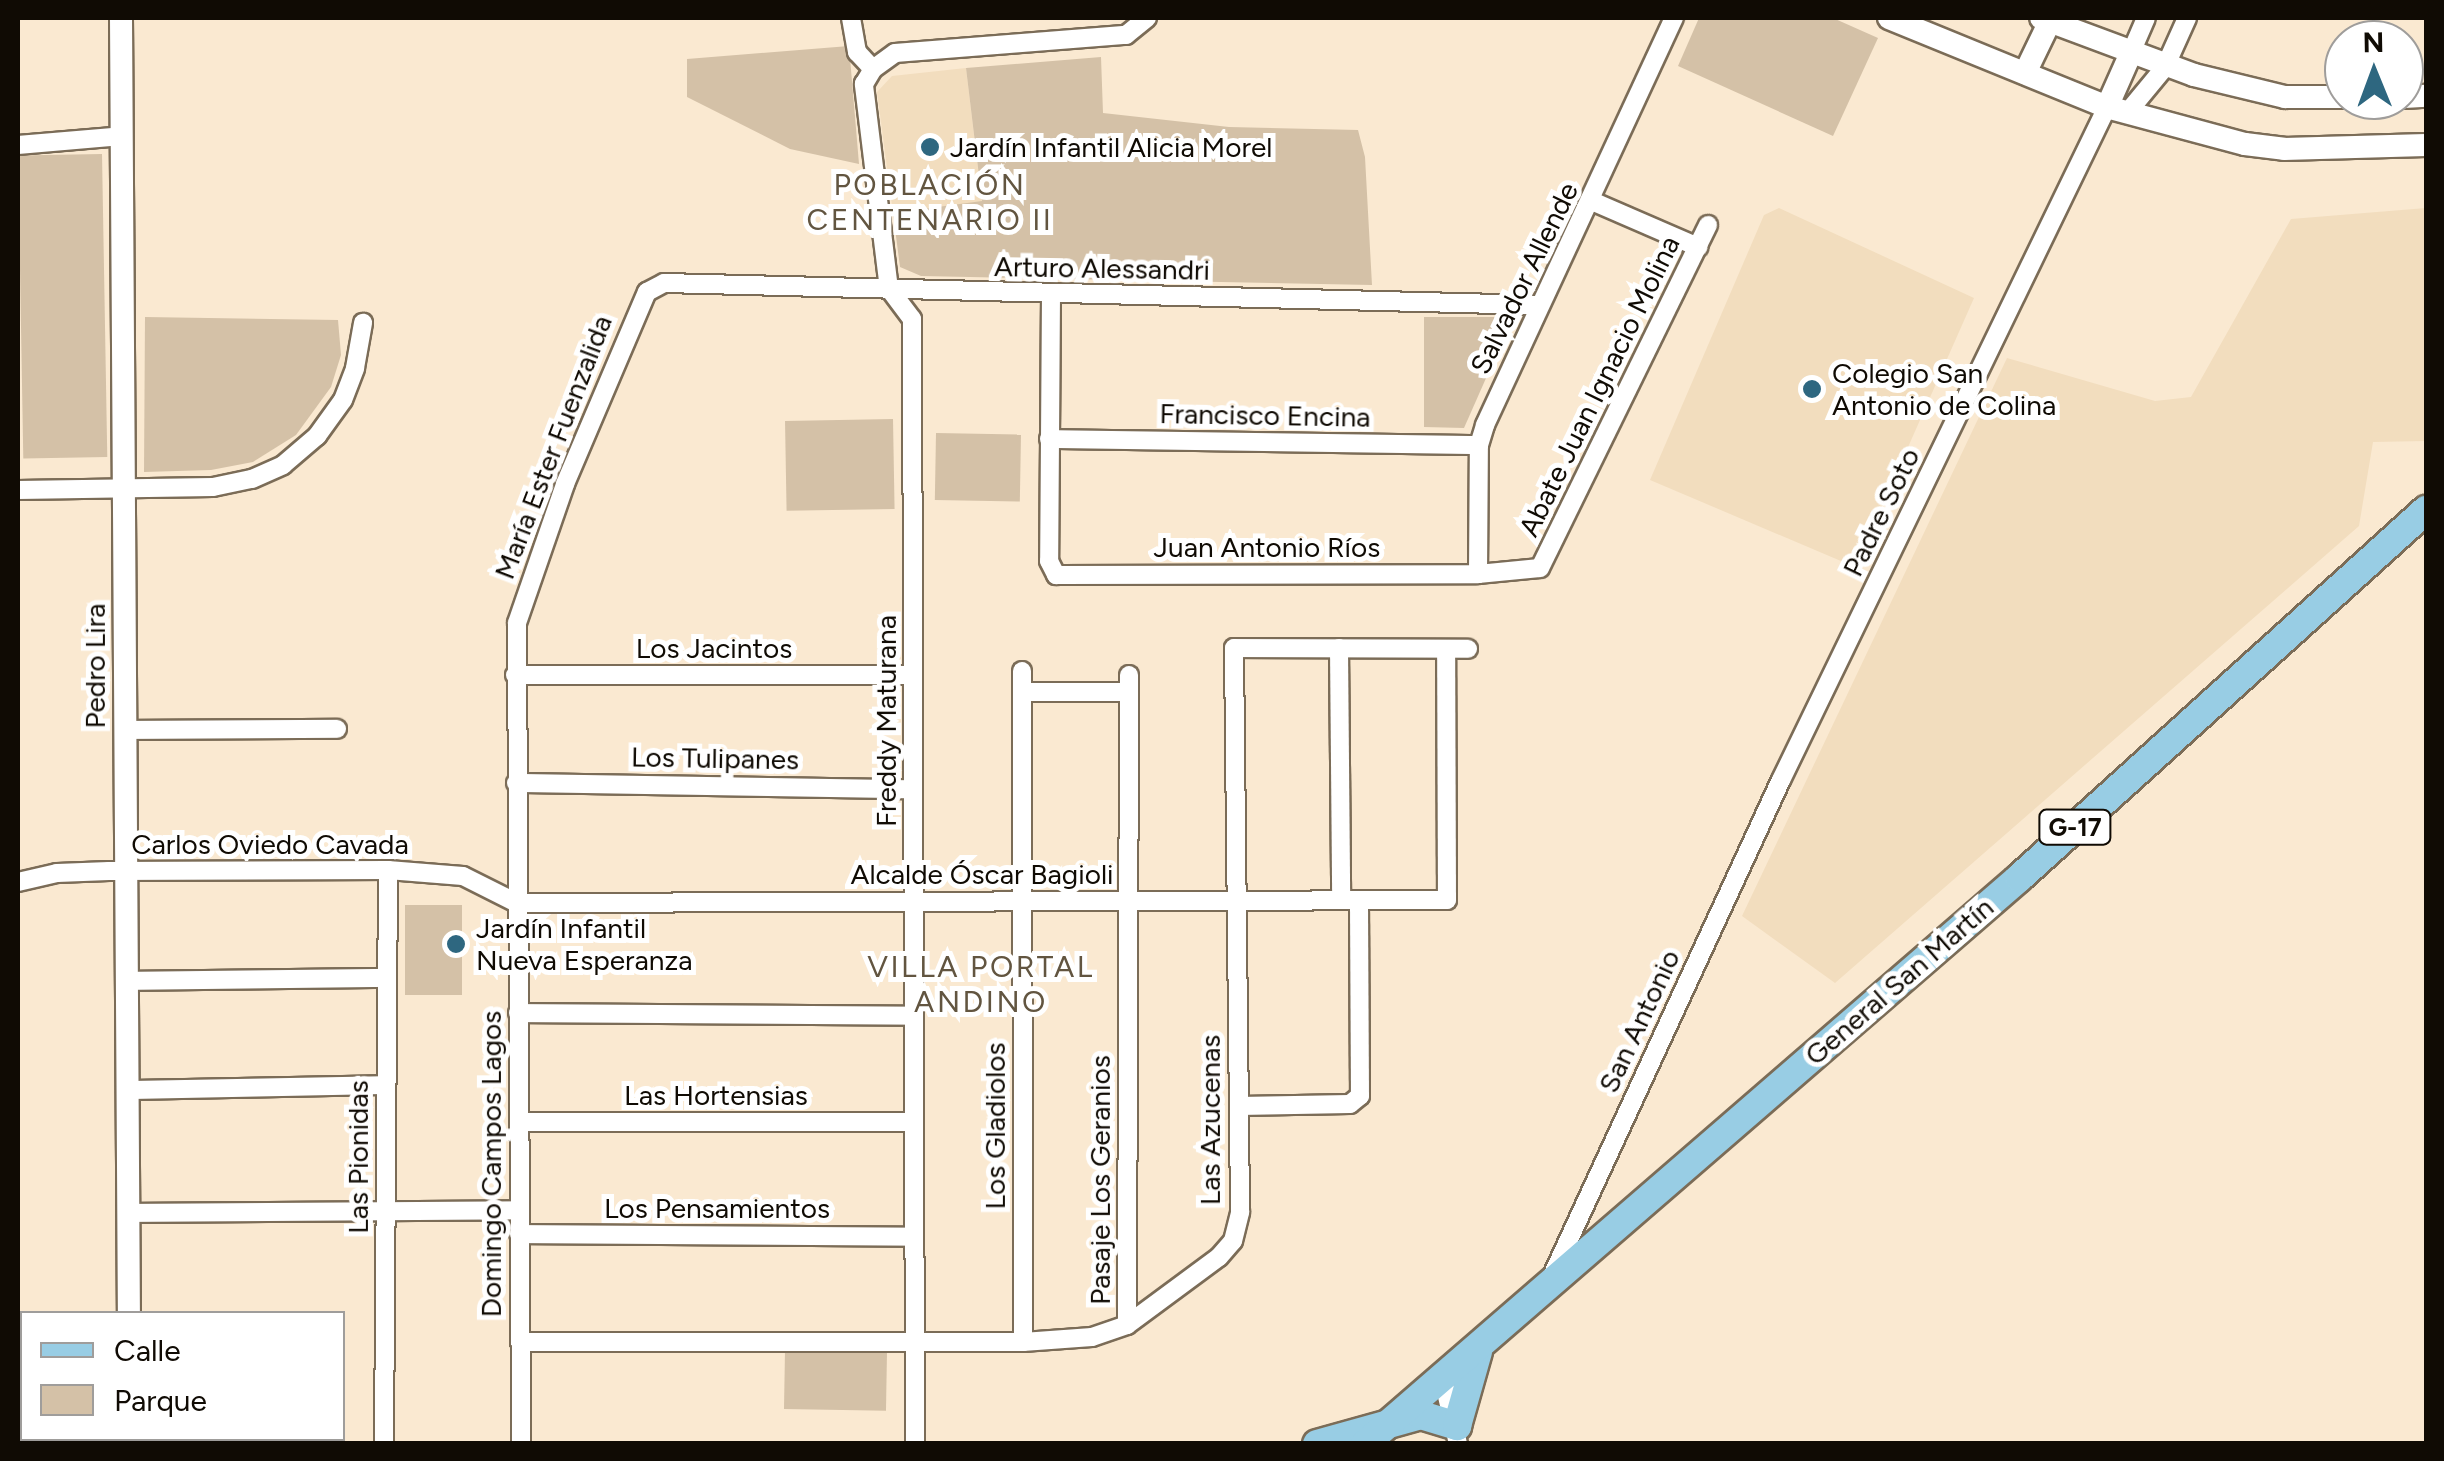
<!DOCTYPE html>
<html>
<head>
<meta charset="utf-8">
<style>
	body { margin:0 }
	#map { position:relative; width:2444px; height:1461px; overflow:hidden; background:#fae9d1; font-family:Figtree,sans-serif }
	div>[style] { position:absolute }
	.built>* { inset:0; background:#f2ddbe }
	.green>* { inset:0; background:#d4c1a7; transform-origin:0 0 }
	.roads { filter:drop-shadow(2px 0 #7b6c57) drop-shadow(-2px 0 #7b6c57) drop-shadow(0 2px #7b6c57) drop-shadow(0 -2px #7b6c57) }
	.minor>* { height:18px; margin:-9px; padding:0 9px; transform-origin:9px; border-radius:9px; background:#fff }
	.tertiary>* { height:22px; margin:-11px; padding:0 11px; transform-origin:11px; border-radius:11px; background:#fff }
	.primary>* { height:28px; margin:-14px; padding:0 14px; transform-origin:14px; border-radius:14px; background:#98cde4 }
	.dots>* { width:28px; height:28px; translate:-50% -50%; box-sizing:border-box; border:5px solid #fff; border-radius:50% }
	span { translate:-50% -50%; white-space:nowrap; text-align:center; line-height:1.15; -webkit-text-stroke:10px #fff; paint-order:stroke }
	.shield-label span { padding:2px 8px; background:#fff; border:2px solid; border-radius:8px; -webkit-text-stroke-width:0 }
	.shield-label { font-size:25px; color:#100b04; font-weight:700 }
	.poi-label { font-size:28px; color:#100b04 }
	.left { translate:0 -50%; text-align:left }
	.street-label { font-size:28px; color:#100b04 }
	.neighbourhood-label { font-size:30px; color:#625540; letter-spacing:2.5px }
	.frame { position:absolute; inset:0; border:20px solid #100b04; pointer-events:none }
	.legend { position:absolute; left:20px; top:1311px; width:325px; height:130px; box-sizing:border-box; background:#fff; border:2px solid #9f9d9b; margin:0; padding:12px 18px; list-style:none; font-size:30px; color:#100b04 }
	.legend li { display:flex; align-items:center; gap:20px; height:50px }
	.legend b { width:50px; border:2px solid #9f9d9b }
	.north { position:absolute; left:2324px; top:20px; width:100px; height:100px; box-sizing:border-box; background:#fff; border:2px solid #9f9d9b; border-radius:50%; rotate:359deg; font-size:28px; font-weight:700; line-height:40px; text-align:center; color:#100b04 }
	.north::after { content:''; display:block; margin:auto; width:35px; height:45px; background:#2e6780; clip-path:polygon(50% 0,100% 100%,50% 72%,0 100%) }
</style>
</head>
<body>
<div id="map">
	<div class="built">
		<div style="clip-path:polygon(966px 68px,982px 202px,893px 213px,877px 92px,892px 76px)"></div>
		<div style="clip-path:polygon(1779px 208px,1974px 298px,1855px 567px,1650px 480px,1764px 215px)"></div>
		<div style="clip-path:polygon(2426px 208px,2426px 441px,2373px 442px,2359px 526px,1835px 983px,1742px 916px,2007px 358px,2155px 401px,2191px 397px,2291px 219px)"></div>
	</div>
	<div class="green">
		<div style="clip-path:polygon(1699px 18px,1833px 18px,1878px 38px,1833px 136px,1678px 66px)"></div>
		<div style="clip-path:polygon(849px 46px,859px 164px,790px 149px,687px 97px,687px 59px)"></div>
		<div style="clip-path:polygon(1101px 57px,1103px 113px,1229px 127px,1358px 130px,1365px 157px,1372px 285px,921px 276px,900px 267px,893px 213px,982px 201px,966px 68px)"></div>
		<div style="left:102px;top:154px;width:303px;height:84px;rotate:89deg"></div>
		<div style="clip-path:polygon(145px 317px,338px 320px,341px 355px,331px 387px,296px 435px,253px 462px,211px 470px,144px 472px)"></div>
		<div style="clip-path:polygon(1424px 317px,1513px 317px,1464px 428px,1424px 427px)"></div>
		<div style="left:893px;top:419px;width:90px;height:108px;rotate:89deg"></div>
		<div style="left:936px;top:433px;width:85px;height:67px;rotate:1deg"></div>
		<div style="left:405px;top:905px;width:57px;height:90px"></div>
		<div style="left:785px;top:1351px;width:102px;height:58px;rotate:1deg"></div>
	</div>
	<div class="roads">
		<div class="minor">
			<div style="left:851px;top:18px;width:35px;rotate:80deg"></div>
			<div style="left:857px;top:52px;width:23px;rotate:47deg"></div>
			<div style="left:2130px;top:55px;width:40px;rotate:-66.6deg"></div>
			<div style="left:2127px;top:113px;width:60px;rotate:-50.4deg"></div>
			<div style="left:2165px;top:67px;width:54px;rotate:-65.8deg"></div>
			<div style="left:18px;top:145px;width:104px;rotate:-4.9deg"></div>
			<div style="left:1592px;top:201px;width:116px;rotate:23.5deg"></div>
			<div style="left:1051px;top:295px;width:266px;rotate:90.4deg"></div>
			<div style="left:1049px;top:561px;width:16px;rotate:63deg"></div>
			<div style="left:1056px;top:575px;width:422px;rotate:-0.1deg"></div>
			<div style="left:1478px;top:574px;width:62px;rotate:-5.5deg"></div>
			<div style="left:1540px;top:568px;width:382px;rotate:-63.9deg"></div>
			<div style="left:1049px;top:439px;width:430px;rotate:0.8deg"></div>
			<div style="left:18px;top:490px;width:195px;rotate:-0.9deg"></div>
			<div style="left:213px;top:487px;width:40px;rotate:-12deg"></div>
			<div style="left:252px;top:479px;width:34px;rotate:-24deg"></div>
			<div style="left:283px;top:465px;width:45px;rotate:-40.5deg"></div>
			<div style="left:317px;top:436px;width:44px;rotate:-54.2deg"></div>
			<div style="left:343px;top:400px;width:34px;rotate:-69deg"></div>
			<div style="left:355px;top:368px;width:46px;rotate:-79.9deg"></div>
			<div style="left:1478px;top:574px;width:129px;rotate:-89.6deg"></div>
			<div style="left:1479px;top:445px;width:21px;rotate:-73deg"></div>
			<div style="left:1485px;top:425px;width:449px;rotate:-65.1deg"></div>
			<div style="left:1339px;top:648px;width:252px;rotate:89.5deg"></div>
			<div style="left:1022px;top:671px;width:671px;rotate:89.91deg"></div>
			<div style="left:515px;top:675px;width:398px"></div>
			<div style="left:1022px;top:692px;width:107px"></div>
			<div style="left:126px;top:730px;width:211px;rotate:-0.3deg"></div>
			<div style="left:516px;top:783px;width:397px;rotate:0.9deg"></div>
			<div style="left:18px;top:882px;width:40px;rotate:-13deg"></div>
			<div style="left:57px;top:873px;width:52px;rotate:-2.2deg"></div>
			<div style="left:109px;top:871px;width:279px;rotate:-0.2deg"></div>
			<div style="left:388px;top:870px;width:75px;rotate:4.6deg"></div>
			<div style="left:463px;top:876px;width:60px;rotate:26.6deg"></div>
			<div style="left:517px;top:903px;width:930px;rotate:-0.18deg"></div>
			<div style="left:1447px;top:900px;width:251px;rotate:-90.2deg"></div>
			<div style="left:127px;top:981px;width:260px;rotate:-0.7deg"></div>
			<div style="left:518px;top:1013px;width:396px;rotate:0.4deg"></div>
			<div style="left:128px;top:1090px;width:258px;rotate:-1.1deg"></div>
			<div style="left:1239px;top:1106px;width:111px;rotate:-1deg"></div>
			<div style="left:1350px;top:1104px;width:13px;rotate:-39deg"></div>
			<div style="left:1360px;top:1096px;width:196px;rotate:-90.3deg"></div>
			<div style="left:519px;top:1122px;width:395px"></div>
			<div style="left:129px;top:1213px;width:390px;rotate:-0.4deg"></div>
			<div style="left:519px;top:1234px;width:395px;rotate:0.4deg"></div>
			<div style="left:1552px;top:1276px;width:546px;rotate:-65.22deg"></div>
			<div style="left:1781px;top:780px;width:748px;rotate:-64.15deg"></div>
			<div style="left:1127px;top:1325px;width:650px;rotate:-89.82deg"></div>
			<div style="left:520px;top:1342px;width:503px"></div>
			<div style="left:1023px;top:1342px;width:69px;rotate:-4.1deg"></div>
			<div style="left:1092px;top:1337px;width:37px;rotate:-19deg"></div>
			<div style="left:1127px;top:1325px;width:114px;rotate:-36.5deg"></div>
			<div style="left:1219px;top:1257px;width:21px;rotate:-49deg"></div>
			<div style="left:1233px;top:1241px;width:30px;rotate:-76deg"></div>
			<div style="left:1240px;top:1212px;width:564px;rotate:-90.61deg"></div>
			<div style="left:1234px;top:648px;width:234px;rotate:0.2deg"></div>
			<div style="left:1443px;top:1379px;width:67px;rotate:77deg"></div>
			<div style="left:384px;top:1444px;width:574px;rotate:-89.6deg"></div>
			<div style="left:521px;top:1444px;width:821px;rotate:-90.28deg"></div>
			<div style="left:517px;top:623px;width:147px;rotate:-70.9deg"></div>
			<div style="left:565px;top:484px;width:209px;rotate:-66.9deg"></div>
			<div style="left:647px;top:292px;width:19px;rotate:-28deg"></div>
			<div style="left:664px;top:283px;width:876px;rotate:1.44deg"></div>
			<div style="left:915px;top:1444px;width:1125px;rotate:-90.15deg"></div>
			<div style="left:912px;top:319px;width:38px;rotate:-127deg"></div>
			<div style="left:889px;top:289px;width:207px;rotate:-97deg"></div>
			<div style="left:864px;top:84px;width:17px;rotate:-59deg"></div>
			<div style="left:873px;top:69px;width:27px;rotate:-36deg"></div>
			<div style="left:895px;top:53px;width:232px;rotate:-4.5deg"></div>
			<div style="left:1126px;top:35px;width:27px;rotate:-39deg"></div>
		</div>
		<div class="tertiary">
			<div style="left:121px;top:18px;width:1296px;rotate:89.65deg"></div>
			<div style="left:1889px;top:18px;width:235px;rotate:22.2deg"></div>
			<div style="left:2107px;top:107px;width:143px;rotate:15deg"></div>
			<div style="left:2245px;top:144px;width:39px;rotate:7deg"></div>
			<div style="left:2284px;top:149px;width:142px;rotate:-1.6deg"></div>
			<div style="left:2041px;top:18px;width:163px;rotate:20.4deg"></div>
			<div style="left:2194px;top:75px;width:94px;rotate:13.6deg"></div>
			<div style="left:2285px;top:97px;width:59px"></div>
			<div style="left:2025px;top:73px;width:58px;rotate:-64.3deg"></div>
			<div style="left:2404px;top:97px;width:22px;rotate:-3deg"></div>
			<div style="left:2107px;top:107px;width:57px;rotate:-66.1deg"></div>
			<div style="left:130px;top:1438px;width:6px;rotate:90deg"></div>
		</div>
		<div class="primary">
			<div style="left:1317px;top:1444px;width:108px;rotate:-15.6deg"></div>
			<div style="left:1421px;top:1415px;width:38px;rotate:17deg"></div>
			<div style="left:1457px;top:1426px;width:77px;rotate:-74.2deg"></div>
			<div style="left:1365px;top:1444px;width:865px;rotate:-40.87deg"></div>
			<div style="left:2019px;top:878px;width:549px;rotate:-42.12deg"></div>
		</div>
	</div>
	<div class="dots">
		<div style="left:930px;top:147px;background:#2e6780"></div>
		<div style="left:1812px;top:389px;background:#2e6780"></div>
		<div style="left:456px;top:944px;background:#2e6780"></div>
	</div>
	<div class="shield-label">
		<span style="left:2075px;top:827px">G-17</span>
	</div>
	<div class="poi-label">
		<span class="left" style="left:950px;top:147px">Jardín Infantil Alicia Morel</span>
		<span class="left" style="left:1832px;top:389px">Colegio San<br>Antonio de Colina</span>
		<span class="left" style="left:476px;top:944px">Jardín Infantil<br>Nueva Esperanza</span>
	</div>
	<div class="street-label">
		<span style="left:1102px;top:268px;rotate:1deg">Arturo Alessandri</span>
		<span style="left:1524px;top:278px;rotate:-64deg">Salvador Allende</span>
		<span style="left:1599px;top:386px;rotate:-64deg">Abate Juan Ignacio Molina</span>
		<span style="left:1265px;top:415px;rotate:1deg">Francisco Encina</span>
		<span style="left:553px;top:447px;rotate:-69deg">María Ester Fuenzalida</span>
		<span style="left:1881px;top:512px;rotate:-64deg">Padre Soto</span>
		<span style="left:1267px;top:547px">Juan Antonio Ríos</span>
		<span style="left:714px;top:648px">Los Jacintos</span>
		<span style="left:95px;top:666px;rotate:-90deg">Pedro Lira</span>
		<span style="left:886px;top:721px;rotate:-90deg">Freddy Maturana</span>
		<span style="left:715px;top:758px;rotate:1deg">Los Tulipanes</span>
		<span style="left:270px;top:844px">Carlos Oviedo Cavada</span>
		<span style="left:982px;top:874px">Alcalde Óscar Bagioli</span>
		<span style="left:1899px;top:981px;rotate:-41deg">General San Martín</span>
		<span style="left:1639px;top:1021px;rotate:-65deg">San Antonio</span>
		<span style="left:716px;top:1095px">Las Hortensias</span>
		<span style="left:1210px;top:1120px;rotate:-90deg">Las Azucenas</span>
		<span style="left:995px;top:1126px;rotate:-90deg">Los Gladiolos</span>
		<span style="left:358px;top:1157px;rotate:-90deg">Las Pionidas</span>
		<span style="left:491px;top:1164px;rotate:-90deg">Domingo Campos Lagos</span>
		<span style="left:1100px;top:1180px;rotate:-90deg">Pasaje Los Geranios</span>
		<span style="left:717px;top:1208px">Los Pensamientos</span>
	</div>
	<div class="neighbourhood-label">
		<span style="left:930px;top:202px">POBLACIÓN<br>CENTENARIO II</span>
		<span style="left:981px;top:984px">VILLA PORTAL<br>ANDINO</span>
	</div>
	<div class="frame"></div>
	<ul class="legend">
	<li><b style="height:12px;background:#98cde4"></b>Calle</li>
	<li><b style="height:28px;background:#d4c1a7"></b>Parque</li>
	</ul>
	<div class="north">N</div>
</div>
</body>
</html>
